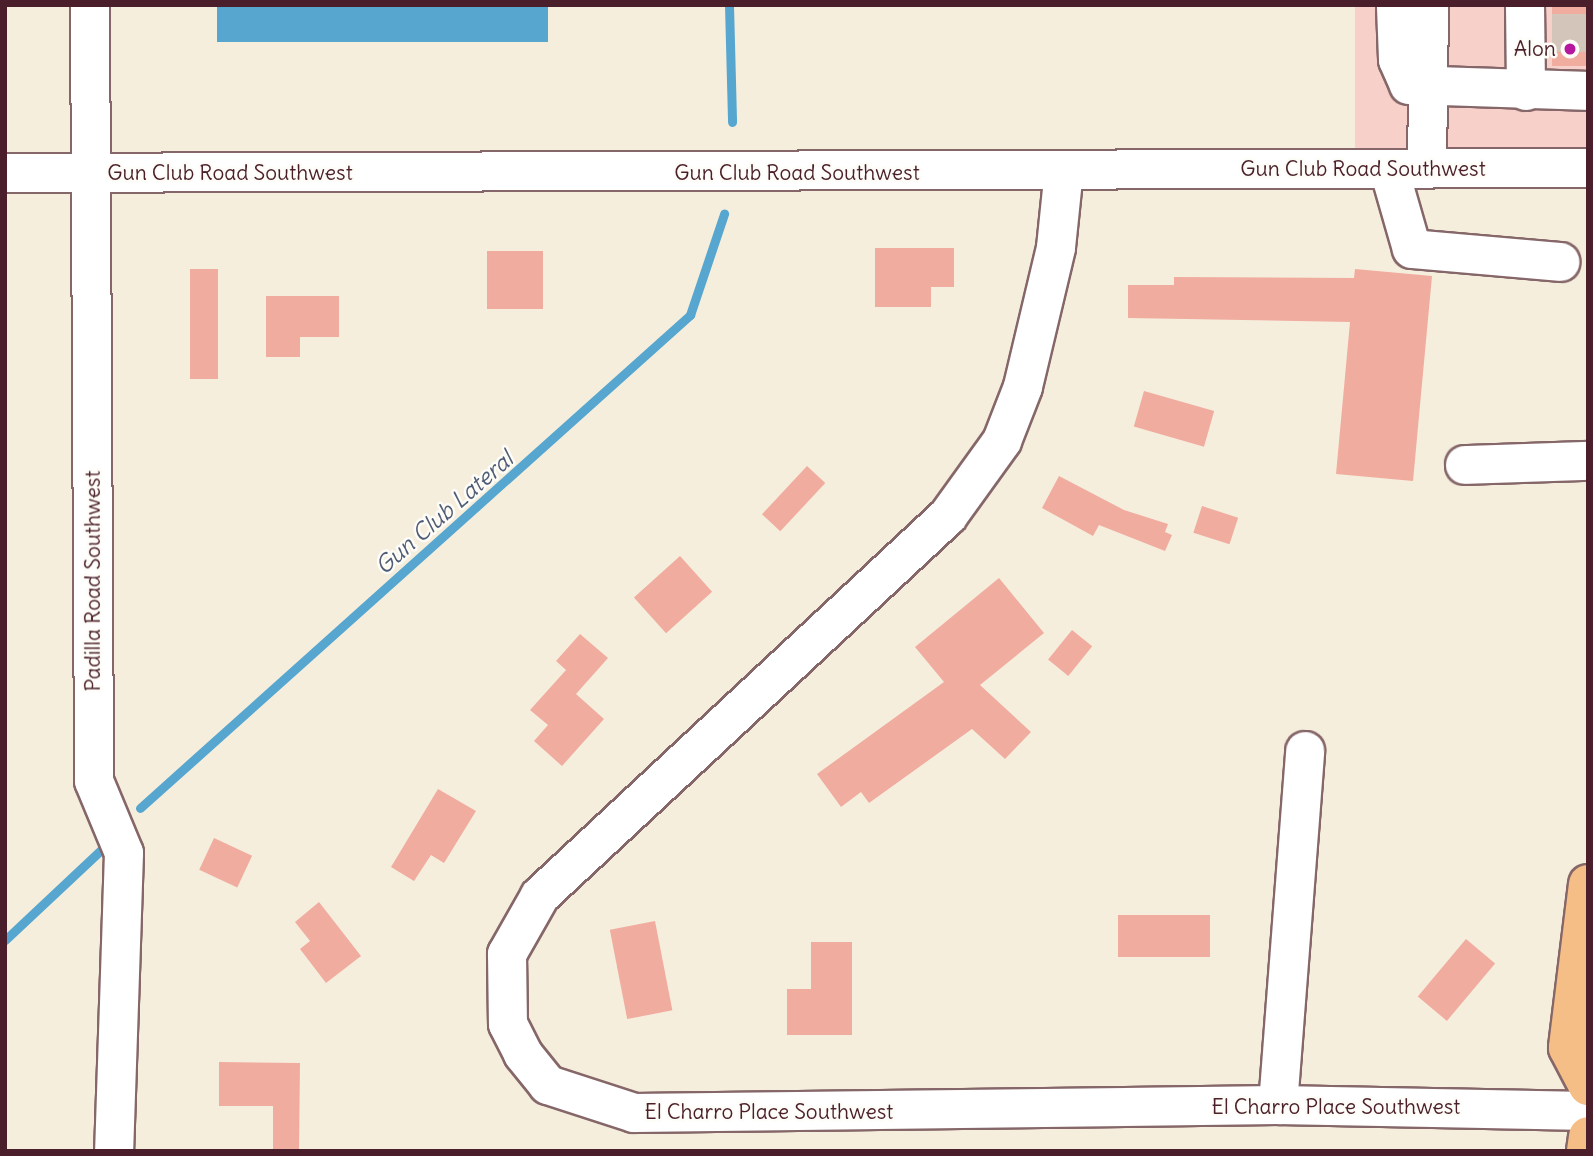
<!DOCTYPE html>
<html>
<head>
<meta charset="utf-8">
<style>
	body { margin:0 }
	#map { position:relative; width:1593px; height:1156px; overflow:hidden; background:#f5eedc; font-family:Delius,sans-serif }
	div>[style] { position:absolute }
	.built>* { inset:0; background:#f7d0c9; transform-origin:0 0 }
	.water>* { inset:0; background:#56a6d0; transform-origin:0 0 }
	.stream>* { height:9px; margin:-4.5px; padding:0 4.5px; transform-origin:4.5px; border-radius:4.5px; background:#56a6d0 }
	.building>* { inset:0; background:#f1aca0; transform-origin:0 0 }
	.minor-tunnel>* { height:38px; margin-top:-19px; transform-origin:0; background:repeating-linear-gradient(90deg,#d3c5b9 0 38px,transparent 0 57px) }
	.roads { filter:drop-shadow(2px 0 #866769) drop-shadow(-2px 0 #866769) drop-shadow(0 2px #866769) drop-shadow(0 -2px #866769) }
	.minor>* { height:38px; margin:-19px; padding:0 19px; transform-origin:19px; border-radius:19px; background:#fff }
	.major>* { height:38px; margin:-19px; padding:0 19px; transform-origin:19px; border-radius:19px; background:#f6be87 }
	.dots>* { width:19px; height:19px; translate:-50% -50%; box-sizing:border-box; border:4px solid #fdfcf7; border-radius:50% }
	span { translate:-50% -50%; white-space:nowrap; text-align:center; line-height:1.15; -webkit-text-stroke:5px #fdfcf7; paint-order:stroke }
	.poi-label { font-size:21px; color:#4a1f2b }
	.right { translate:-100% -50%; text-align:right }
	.street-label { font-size:21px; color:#4a1f2b }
	.water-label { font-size:23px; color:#4f5c75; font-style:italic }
	.frame { position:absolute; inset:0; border:7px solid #4a1f2b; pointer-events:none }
</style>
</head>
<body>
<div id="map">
	<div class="built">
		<div style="left:1355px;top:5px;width:233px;height:147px"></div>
	</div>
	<div class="water">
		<div style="left:217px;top:5px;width:331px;height:37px"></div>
	</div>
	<div class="stream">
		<div style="left:729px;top:5px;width:117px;rotate:88.5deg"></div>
		<div style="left:140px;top:808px;width:739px;rotate:-41.87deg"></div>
		<div style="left:690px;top:315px;width:107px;rotate:-71.4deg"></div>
		<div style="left:5px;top:940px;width:139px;rotate:-43.2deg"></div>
	</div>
	<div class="building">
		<div style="left:1552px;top:5px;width:36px;height:61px"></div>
		<div style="clip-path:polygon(875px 248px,954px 248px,954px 287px,931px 287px,931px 307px,875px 307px)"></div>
		<div style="left:543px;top:251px;width:58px;height:56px;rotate:90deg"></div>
		<div style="left:190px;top:269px;width:28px;height:110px"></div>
		<div style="clip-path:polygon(1355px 269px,1432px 276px,1413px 481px,1336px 474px,1350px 322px,1128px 318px,1128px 285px,1174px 285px,1174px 277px,1354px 278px)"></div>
		<div style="clip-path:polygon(266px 296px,339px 296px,339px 337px,300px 337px,300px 357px,266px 357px)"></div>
		<div style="left:1144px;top:391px;width:73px;height:37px;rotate:16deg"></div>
		<div style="left:807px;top:466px;width:25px;height:66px;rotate:43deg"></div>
		<div style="clip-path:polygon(1059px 476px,1124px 510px,1168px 524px,1165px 532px,1172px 535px,1165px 551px,1099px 525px,1093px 536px,1042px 508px)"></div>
		<div style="left:1202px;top:506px;width:38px;height:28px;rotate:18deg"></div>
		<div style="left:680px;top:556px;width:48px;height:62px;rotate:48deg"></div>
		<div style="clip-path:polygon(999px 578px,1044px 633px,980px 685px,1031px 732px,1005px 759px,972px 729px,869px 803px,861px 792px,841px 807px,817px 774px,944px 682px,915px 647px)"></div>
		<div style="left:1072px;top:630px;width:26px;height:38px;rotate:39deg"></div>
		<div style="clip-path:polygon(580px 634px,608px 658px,576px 694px,604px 719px,562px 766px,534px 741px,548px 725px,530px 710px,566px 670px,556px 661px)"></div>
		<div style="clip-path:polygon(438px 789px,476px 811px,444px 863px,431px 855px,414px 881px,391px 867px)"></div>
		<div style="left:214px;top:838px;width:42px;height:35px;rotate:25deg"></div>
		<div style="clip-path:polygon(319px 902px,361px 956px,326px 983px,300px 949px,310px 941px,295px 922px)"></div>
		<div style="left:1118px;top:915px;width:92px;height:42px"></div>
		<div style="left:655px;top:921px;width:91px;height:46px;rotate:79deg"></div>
		<div style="left:1466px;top:939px;width:38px;height:75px;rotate:40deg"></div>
		<div style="clip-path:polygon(811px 942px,852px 942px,852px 1035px,787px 1035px,787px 989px,811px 989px)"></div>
		<div style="clip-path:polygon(219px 1062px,300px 1063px,299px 1151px,273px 1151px,273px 1106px,219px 1106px)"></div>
	</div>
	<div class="minor-tunnel">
		<div style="left:1552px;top:33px;width:36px"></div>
	</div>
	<div class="roads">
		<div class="minor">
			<div style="left:90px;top:5px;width:776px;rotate:89.7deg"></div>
			<div style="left:94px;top:781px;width:78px;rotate:67.4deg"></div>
			<div style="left:124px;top:853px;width:298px;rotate:91.9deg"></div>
			<div style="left:1525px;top:5px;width:86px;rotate:89.3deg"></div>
			<div style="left:1396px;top:7px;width:53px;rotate:87.8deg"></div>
			<div style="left:1398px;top:60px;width:27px;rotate:66deg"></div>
			<div style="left:1409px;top:85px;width:179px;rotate:1.9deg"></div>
			<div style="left:1389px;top:169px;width:83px;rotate:74deg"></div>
			<div style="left:1412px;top:249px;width:149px;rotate:5deg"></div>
			<div style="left:1427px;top:169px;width:164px;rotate:-89.3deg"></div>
			<div style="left:1064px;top:170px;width:78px;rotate:95.9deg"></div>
			<div style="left:1056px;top:248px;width:143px;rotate:103.4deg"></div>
			<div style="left:1023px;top:387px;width:58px;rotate:111.3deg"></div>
			<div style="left:1002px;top:441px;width:92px;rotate:125.8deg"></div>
			<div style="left:948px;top:516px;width:558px;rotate:137.04deg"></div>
			<div style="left:540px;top:896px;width:67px;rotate:119.6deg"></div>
			<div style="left:507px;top:954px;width:70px;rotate:89.2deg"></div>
			<div style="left:508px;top:1024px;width:34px;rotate:63deg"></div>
			<div style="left:523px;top:1054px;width:40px;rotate:51deg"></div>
			<div style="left:548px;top:1085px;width:90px;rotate:18deg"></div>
			<div style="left:634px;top:1113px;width:644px;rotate:-0.71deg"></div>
			<div style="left:1278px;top:1105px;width:310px;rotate:1.1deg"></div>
			<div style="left:5px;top:173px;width:1583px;rotate:-0.18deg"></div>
			<div style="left:1465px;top:465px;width:123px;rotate:-1.9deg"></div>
			<div style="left:1278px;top:1105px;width:355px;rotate:-85.6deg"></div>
		</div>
		<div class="major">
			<div style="left:1588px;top:884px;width:165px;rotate:97deg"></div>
			<div style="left:1568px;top:1048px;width:43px;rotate:62.2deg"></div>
			<div style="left:1586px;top:1151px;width:15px;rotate:-82deg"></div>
		</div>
	</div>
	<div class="dots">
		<div style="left:1570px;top:49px;background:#b5179e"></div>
	</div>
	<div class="poi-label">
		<span class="right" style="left:1556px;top:49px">Alon</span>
	</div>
	<div class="street-label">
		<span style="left:1363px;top:169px">Gun Club Road Southwest</span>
		<span style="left:230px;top:173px">Gun Club Road Southwest</span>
		<span style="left:797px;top:173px">Gun Club Road Southwest</span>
		<span style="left:93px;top:581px;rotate:-90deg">Padilla Road Southwest</span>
		<span style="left:1336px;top:1107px">El Charro Place Southwest</span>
		<span style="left:769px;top:1112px">El Charro Place Southwest</span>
	</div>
	<div class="water-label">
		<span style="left:444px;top:513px;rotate:-41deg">Gun Club Lateral</span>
	</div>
	<div class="frame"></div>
</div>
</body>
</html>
